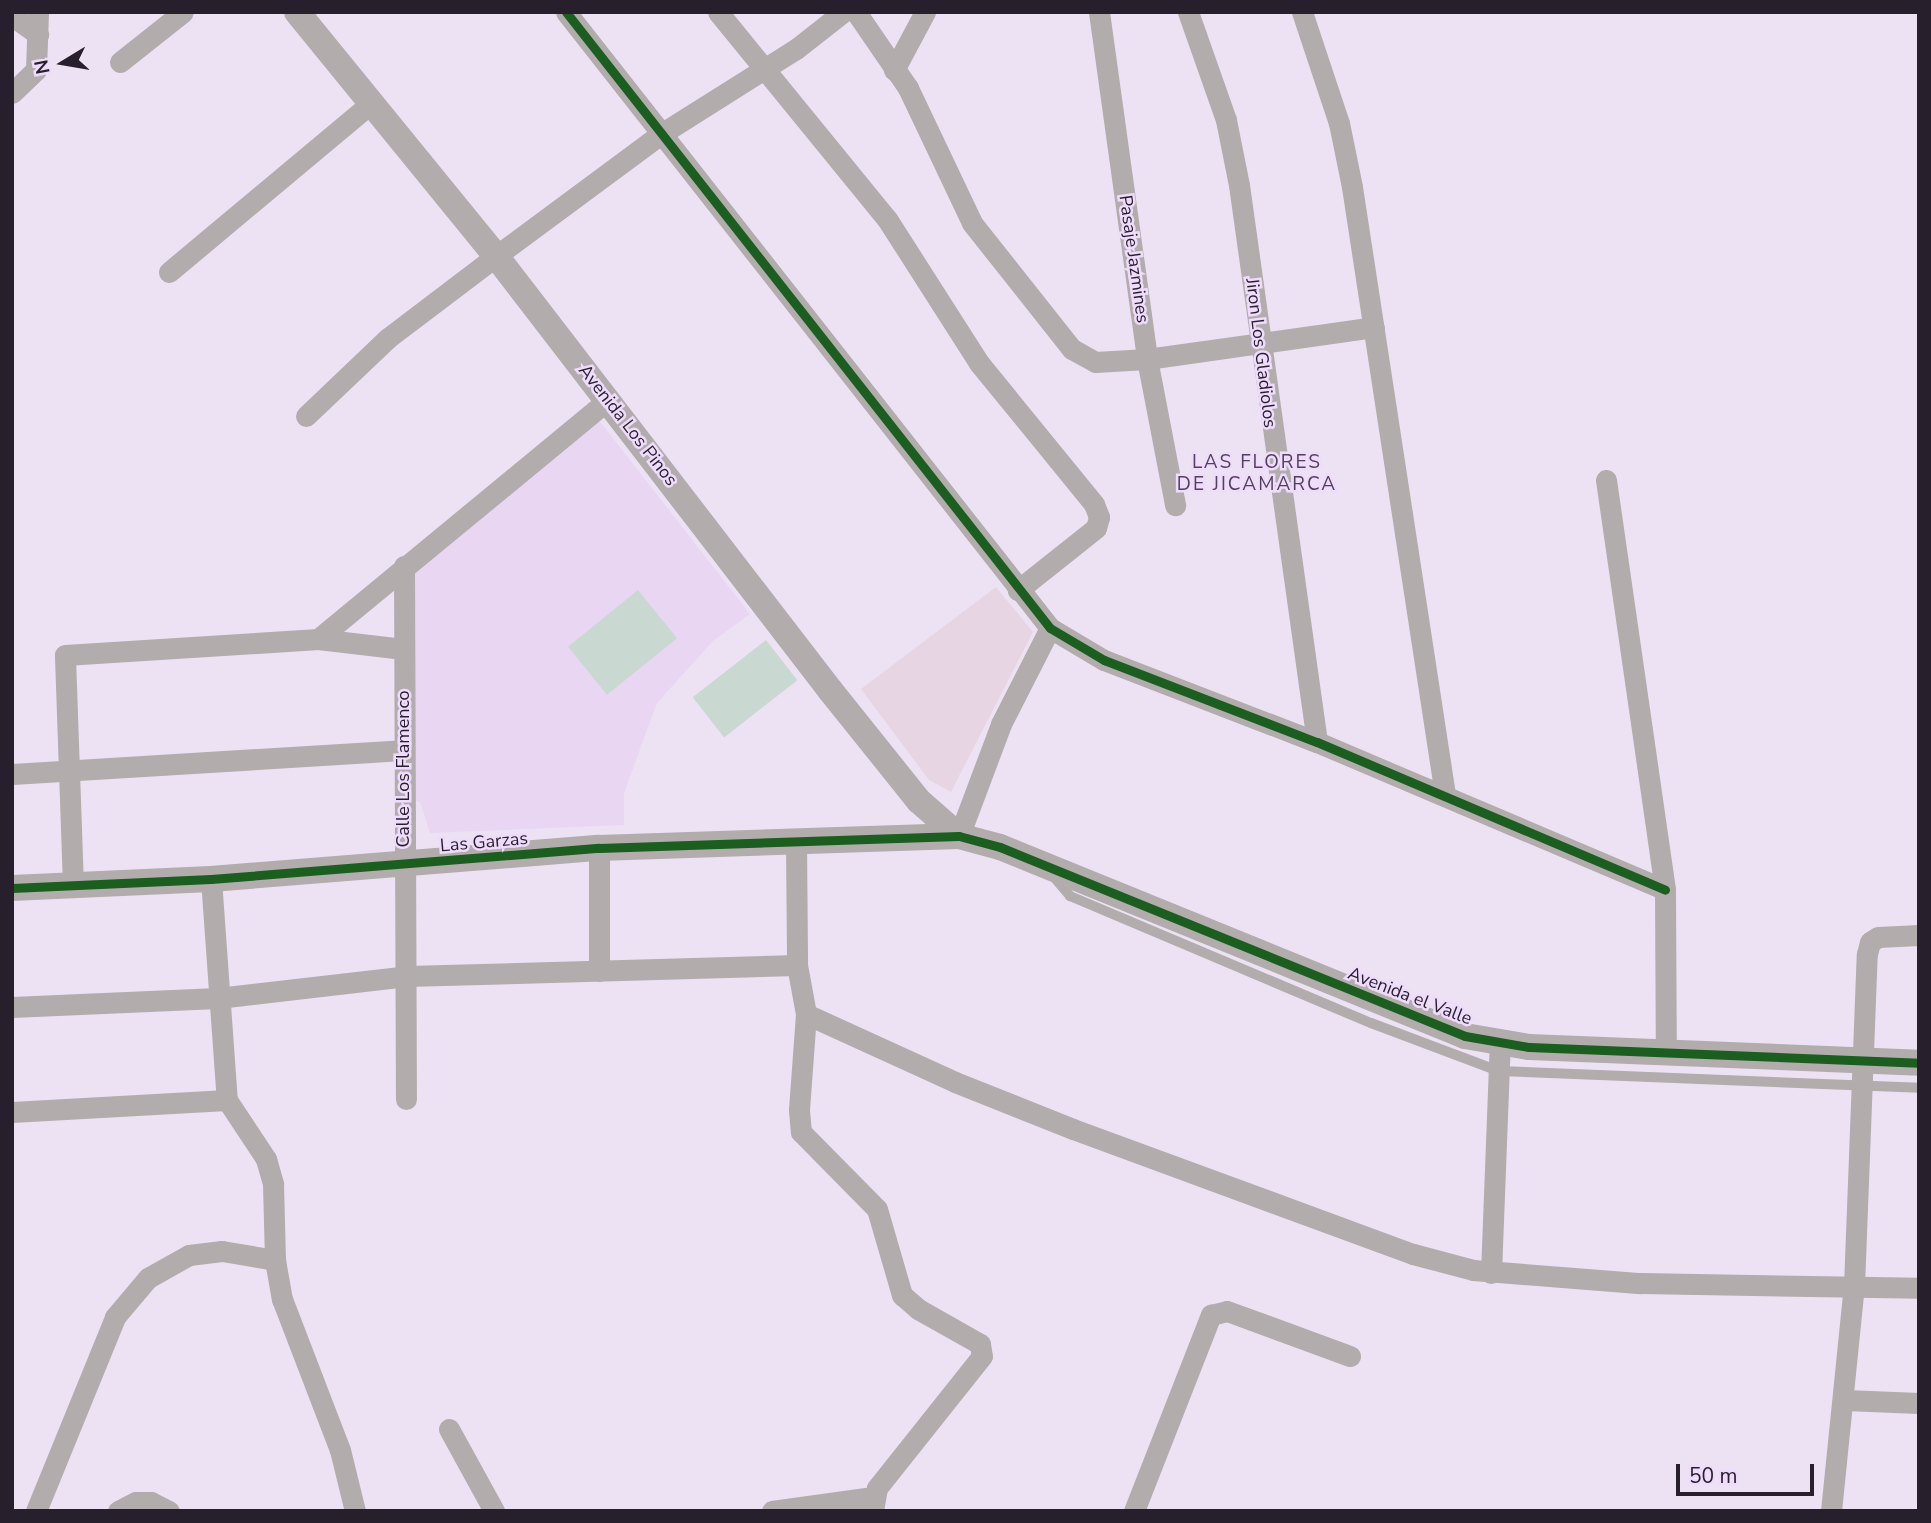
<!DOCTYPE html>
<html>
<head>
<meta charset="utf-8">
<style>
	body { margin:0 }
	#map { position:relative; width:1931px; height:1523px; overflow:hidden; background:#ede2f4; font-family:"Nunito Sans",sans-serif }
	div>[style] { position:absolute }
	.commercial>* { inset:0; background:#e7d5e3 }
	.built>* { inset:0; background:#e9d6f3 }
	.green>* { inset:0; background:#cad8d2; transform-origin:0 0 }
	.service>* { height:10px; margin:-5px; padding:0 5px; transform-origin:5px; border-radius:5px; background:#b2acad }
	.minor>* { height:21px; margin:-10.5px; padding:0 10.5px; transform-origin:10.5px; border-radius:10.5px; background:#b2acad }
	.tertiary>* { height:26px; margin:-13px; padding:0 13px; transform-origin:13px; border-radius:13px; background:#b2acad }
	.cycleway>* { height:9px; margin:-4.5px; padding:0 4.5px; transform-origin:4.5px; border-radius:4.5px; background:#1b5e20 }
	span { translate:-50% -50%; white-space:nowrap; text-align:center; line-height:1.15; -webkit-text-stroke:5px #efdbfb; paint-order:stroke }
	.street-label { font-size:18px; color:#271f2b }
	.neighbourhood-label { font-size:19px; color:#52415b; letter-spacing:2px }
	.frame { position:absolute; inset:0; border:14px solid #271f2b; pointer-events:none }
	.north { position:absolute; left:28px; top:28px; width:70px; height:70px; -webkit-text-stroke:5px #efdbfb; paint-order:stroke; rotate:259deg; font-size:19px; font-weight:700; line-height:28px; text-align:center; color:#271f2b }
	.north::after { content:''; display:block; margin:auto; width:24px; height:32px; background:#271f2b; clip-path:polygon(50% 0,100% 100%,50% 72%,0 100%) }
	.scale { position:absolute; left:1676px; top:1464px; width:138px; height:32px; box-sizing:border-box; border:4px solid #271f2b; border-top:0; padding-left:9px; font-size:21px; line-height:24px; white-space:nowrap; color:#271f2b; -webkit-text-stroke:5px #efdbfb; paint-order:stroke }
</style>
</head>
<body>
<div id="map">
	<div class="commercial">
		<div style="clip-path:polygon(996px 587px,1033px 632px,951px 792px,929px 780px,861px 689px)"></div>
	</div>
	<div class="built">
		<div style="clip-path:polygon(598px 419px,750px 614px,713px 641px,657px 703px,624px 793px,624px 825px,430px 833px,420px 802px,413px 800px,412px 591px,416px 563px)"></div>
	</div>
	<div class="green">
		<div style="left:638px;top:590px;width:62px;height:90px;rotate:51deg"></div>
		<div style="left:766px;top:640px;width:51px;height:93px;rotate:52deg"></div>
	</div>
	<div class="service">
		<div style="left:1054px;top:877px;width:25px;rotate:50deg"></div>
		<div style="left:1070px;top:896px;width:327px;rotate:22.9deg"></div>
		<div style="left:1371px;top:1023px;width:137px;rotate:20.6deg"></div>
		<div style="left:1499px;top:1071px;width:420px;rotate:2.3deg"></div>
	</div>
	<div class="minor">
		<div style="left:566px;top:12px;width:783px;rotate:51.84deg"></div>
		<div style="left:1050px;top:628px;width:63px;rotate:30.7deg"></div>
		<div style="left:1104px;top:660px;width:228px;rotate:21.1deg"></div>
		<div style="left:1317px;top:742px;width:378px;rotate:23deg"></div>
		<div style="left:718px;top:12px;width:267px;rotate:50.8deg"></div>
		<div style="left:887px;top:219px;width:171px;rotate:57.4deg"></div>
		<div style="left:979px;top:363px;width:182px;rotate:50.8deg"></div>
		<div style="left:1094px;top:504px;width:14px;rotate:69deg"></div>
		<div style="left:1099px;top:517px;width:11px;rotate:105deg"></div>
		<div style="left:1096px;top:528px;width:100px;rotate:141.5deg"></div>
		<div style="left:856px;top:12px;width:92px;rotate:55.6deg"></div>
		<div style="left:908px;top:88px;width:149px;rotate:64.6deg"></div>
		<div style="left:972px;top:223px;width:161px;rotate:51.6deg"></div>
		<div style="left:1072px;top:349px;width:26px;rotate:29deg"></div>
		<div style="left:1095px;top:362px;width:52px;rotate:-3.3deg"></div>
		<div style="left:1147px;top:359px;width:229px;rotate:-8deg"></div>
		<div style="left:1099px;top:12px;width:350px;rotate:82.1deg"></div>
		<div style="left:1147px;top:359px;width:149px;rotate:79.1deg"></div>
		<div style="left:1188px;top:12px;width:114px;rotate:70.6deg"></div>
		<div style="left:1226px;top:120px;width:66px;rotate:78.7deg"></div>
		<div style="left:1239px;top:185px;width:562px;rotate:82.03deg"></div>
		<div style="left:1302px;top:12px;width:117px;rotate:71.6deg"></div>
		<div style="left:1339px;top:123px;width:65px;rotate:78.5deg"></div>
		<div style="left:1352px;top:187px;width:615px;rotate:81.3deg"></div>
		<div style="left:12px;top:16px;width:32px;rotate:35deg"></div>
		<div style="left:120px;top:62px;width:80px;rotate:-38.4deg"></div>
		<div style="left:894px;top:70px;width:66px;rotate:-61.9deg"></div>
		<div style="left:12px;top:93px;width:33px;rotate:-44deg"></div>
		<div style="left:36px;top:70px;width:58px;rotate:-88deg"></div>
		<div style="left:169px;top:272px;width:262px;rotate:-39.9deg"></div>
		<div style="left:306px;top:416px;width:113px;rotate:-43.6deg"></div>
		<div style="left:388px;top:338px;width:136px;rotate:-37.2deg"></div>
		<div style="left:496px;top:256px;width:205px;rotate:-36.5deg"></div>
		<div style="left:661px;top:134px;width:160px;rotate:-32.2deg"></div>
		<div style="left:796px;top:49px;width:60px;rotate:-38.2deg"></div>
		<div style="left:1606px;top:480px;width:414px;rotate:81.8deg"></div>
		<div style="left:1665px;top:890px;width:164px;rotate:89.7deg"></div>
		<div style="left:404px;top:566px;width:533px;rotate:89.79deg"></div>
		<div style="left:318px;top:639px;width:86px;rotate:6.7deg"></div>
		<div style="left:12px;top:774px;width:391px;rotate:-3.5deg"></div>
		<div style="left:959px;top:836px;width:120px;rotate:-69.4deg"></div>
		<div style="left:1001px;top:724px;width:108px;rotate:-63deg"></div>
		<div style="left:796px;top:841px;width:124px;rotate:89.5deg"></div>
		<div style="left:797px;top:965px;width:50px;rotate:79.6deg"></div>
		<div style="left:806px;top:1014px;width:96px;rotate:94.2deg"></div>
		<div style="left:799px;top:1110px;width:22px;rotate:85deg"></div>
		<div style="left:801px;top:1132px;width:108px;rotate:45.4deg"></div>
		<div style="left:877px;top:1209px;width:90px;rotate:73.8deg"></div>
		<div style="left:902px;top:1295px;width:21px;rotate:41deg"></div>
		<div style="left:918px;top:1309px;width:71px;rotate:29.4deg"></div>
		<div style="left:980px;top:1344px;width:12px;rotate:81deg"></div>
		<div style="left:982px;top:1356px;width:169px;rotate:128.5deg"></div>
		<div style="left:877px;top:1488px;width:23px;rotate:100deg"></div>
		<div style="left:211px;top:879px;width:222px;rotate:85.9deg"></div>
		<div style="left:227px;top:1100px;width:71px;rotate:56.5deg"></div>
		<div style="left:266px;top:1159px;width:26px;rotate:74deg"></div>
		<div style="left:273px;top:1184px;width:76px;rotate:88.5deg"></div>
		<div style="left:275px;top:1260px;width:40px;rotate:80deg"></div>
		<div style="left:282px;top:1299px;width:162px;rotate:69deg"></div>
		<div style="left:340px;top:1450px;width:63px;rotate:76.2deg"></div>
		<div style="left:73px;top:886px;width:231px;rotate:-92deg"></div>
		<div style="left:65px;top:655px;width:254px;rotate:-3.6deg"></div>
		<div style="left:318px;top:639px;width:377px;rotate:-39.5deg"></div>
		<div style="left:599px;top:971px;width:123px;rotate:-90deg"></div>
		<div style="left:12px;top:1007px;width:206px;rotate:-2.5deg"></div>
		<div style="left:218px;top:998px;width:190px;rotate:-6.6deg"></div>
		<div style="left:407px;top:976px;width:390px;rotate:-1.6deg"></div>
		<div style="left:806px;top:1014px;width:164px;rotate:24.5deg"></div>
		<div style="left:955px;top:1082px;width:127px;rotate:21.7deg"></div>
		<div style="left:1073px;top:1129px;width:362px;rotate:20.2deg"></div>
		<div style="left:1413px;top:1254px;width:62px;rotate:14.9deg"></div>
		<div style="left:1473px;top:1270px;width:168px;rotate:4.5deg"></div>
		<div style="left:1640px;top:1283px;width:279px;rotate:1deg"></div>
		<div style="left:12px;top:1112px;width:215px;rotate:-3.2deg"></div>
		<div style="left:1491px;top:1273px;width:230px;rotate:-87.8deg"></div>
		<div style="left:1845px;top:1400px;width:74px;rotate:2.3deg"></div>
		<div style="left:449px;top:1429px;width:94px;rotate:61.2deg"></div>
		<div style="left:36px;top:1511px;width:209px;rotate:-67.8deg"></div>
		<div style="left:115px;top:1317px;width:51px;rotate:-49.8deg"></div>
		<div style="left:148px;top:1278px;width:47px;rotate:-29.3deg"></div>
		<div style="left:189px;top:1255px;width:33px;rotate:-7deg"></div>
		<div style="left:222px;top:1251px;width:54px;rotate:9.6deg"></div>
		<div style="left:118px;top:1511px;width:20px;rotate:-27deg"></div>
		<div style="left:136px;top:1502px;width:15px"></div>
		<div style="left:151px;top:1502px;width:20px;rotate:27deg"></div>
		<div style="left:772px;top:1511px;width:102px;rotate:-7.9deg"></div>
		<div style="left:1134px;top:1511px;width:211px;rotate:-68.6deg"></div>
		<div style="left:1211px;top:1315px;width:16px;rotate:-14deg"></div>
		<div style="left:1227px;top:1311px;width:131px;rotate:20.1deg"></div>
		<div style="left:1831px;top:1511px;width:226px;rotate:-84.2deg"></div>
		<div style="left:1854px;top:1286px;width:332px;rotate:-87.8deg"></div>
		<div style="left:1867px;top:954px;width:12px;rotate:-76deg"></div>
		<div style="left:1870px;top:942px;width:9px;rotate:-32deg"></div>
		<div style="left:1878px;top:937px;width:41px;rotate:-2.8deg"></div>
	</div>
	<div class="tertiary">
		<div style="left:297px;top:12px;width:315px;rotate:50.8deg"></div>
		<div style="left:496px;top:256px;width:548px;rotate:52.42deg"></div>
		<div style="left:830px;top:690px;width:142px;rotate:51.3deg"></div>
		<div style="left:919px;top:801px;width:53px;rotate:41.2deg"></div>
		<div style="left:12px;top:888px;width:199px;rotate:-2.6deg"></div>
		<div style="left:211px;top:879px;width:389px;rotate:-4.6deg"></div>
		<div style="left:599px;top:848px;width:360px;rotate:-1.9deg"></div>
		<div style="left:959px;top:836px;width:42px;rotate:15deg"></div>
		<div style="left:1000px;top:847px;width:502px;rotate:22.12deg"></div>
		<div style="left:1465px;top:1036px;width:65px;rotate:9.8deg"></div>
		<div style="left:1529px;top:1047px;width:390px;rotate:2.3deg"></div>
	</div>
	<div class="cycleway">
		<div style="left:566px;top:12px;width:783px;rotate:51.84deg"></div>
		<div style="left:1050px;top:628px;width:63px;rotate:30.7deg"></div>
		<div style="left:1104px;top:660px;width:228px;rotate:21.1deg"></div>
		<div style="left:1317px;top:742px;width:378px;rotate:23deg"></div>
		<div style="left:12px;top:888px;width:199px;rotate:-2.6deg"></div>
		<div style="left:211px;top:879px;width:389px;rotate:-4.6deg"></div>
		<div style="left:599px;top:848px;width:360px;rotate:-1.9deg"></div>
		<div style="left:959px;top:836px;width:42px;rotate:15deg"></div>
		<div style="left:1000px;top:847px;width:502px;rotate:22.12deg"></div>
		<div style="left:1465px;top:1036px;width:65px;rotate:9.8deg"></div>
		<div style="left:1529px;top:1047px;width:390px;rotate:2.3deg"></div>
	</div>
	<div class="street-label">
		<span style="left:1134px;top:259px;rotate:82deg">Pasaje Jazmines</span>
		<span style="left:1261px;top:353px;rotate:83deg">Jiron Los Gladiolos</span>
		<span style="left:628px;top:425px;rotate:52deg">Avenida Los Pinos</span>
		<span style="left:403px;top:769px;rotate:-90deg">Calle Los Flamenco</span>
		<span style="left:484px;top:842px;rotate:-5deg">Las Garzas</span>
		<span style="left:1410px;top:996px;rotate:21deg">Avenida el Valle</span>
	</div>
	<div class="neighbourhood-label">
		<span style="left:1257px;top:474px">LAS FLORES<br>DE JICAMARCA</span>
	</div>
	<div class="frame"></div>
	<div class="north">N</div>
	<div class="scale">50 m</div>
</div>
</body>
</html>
